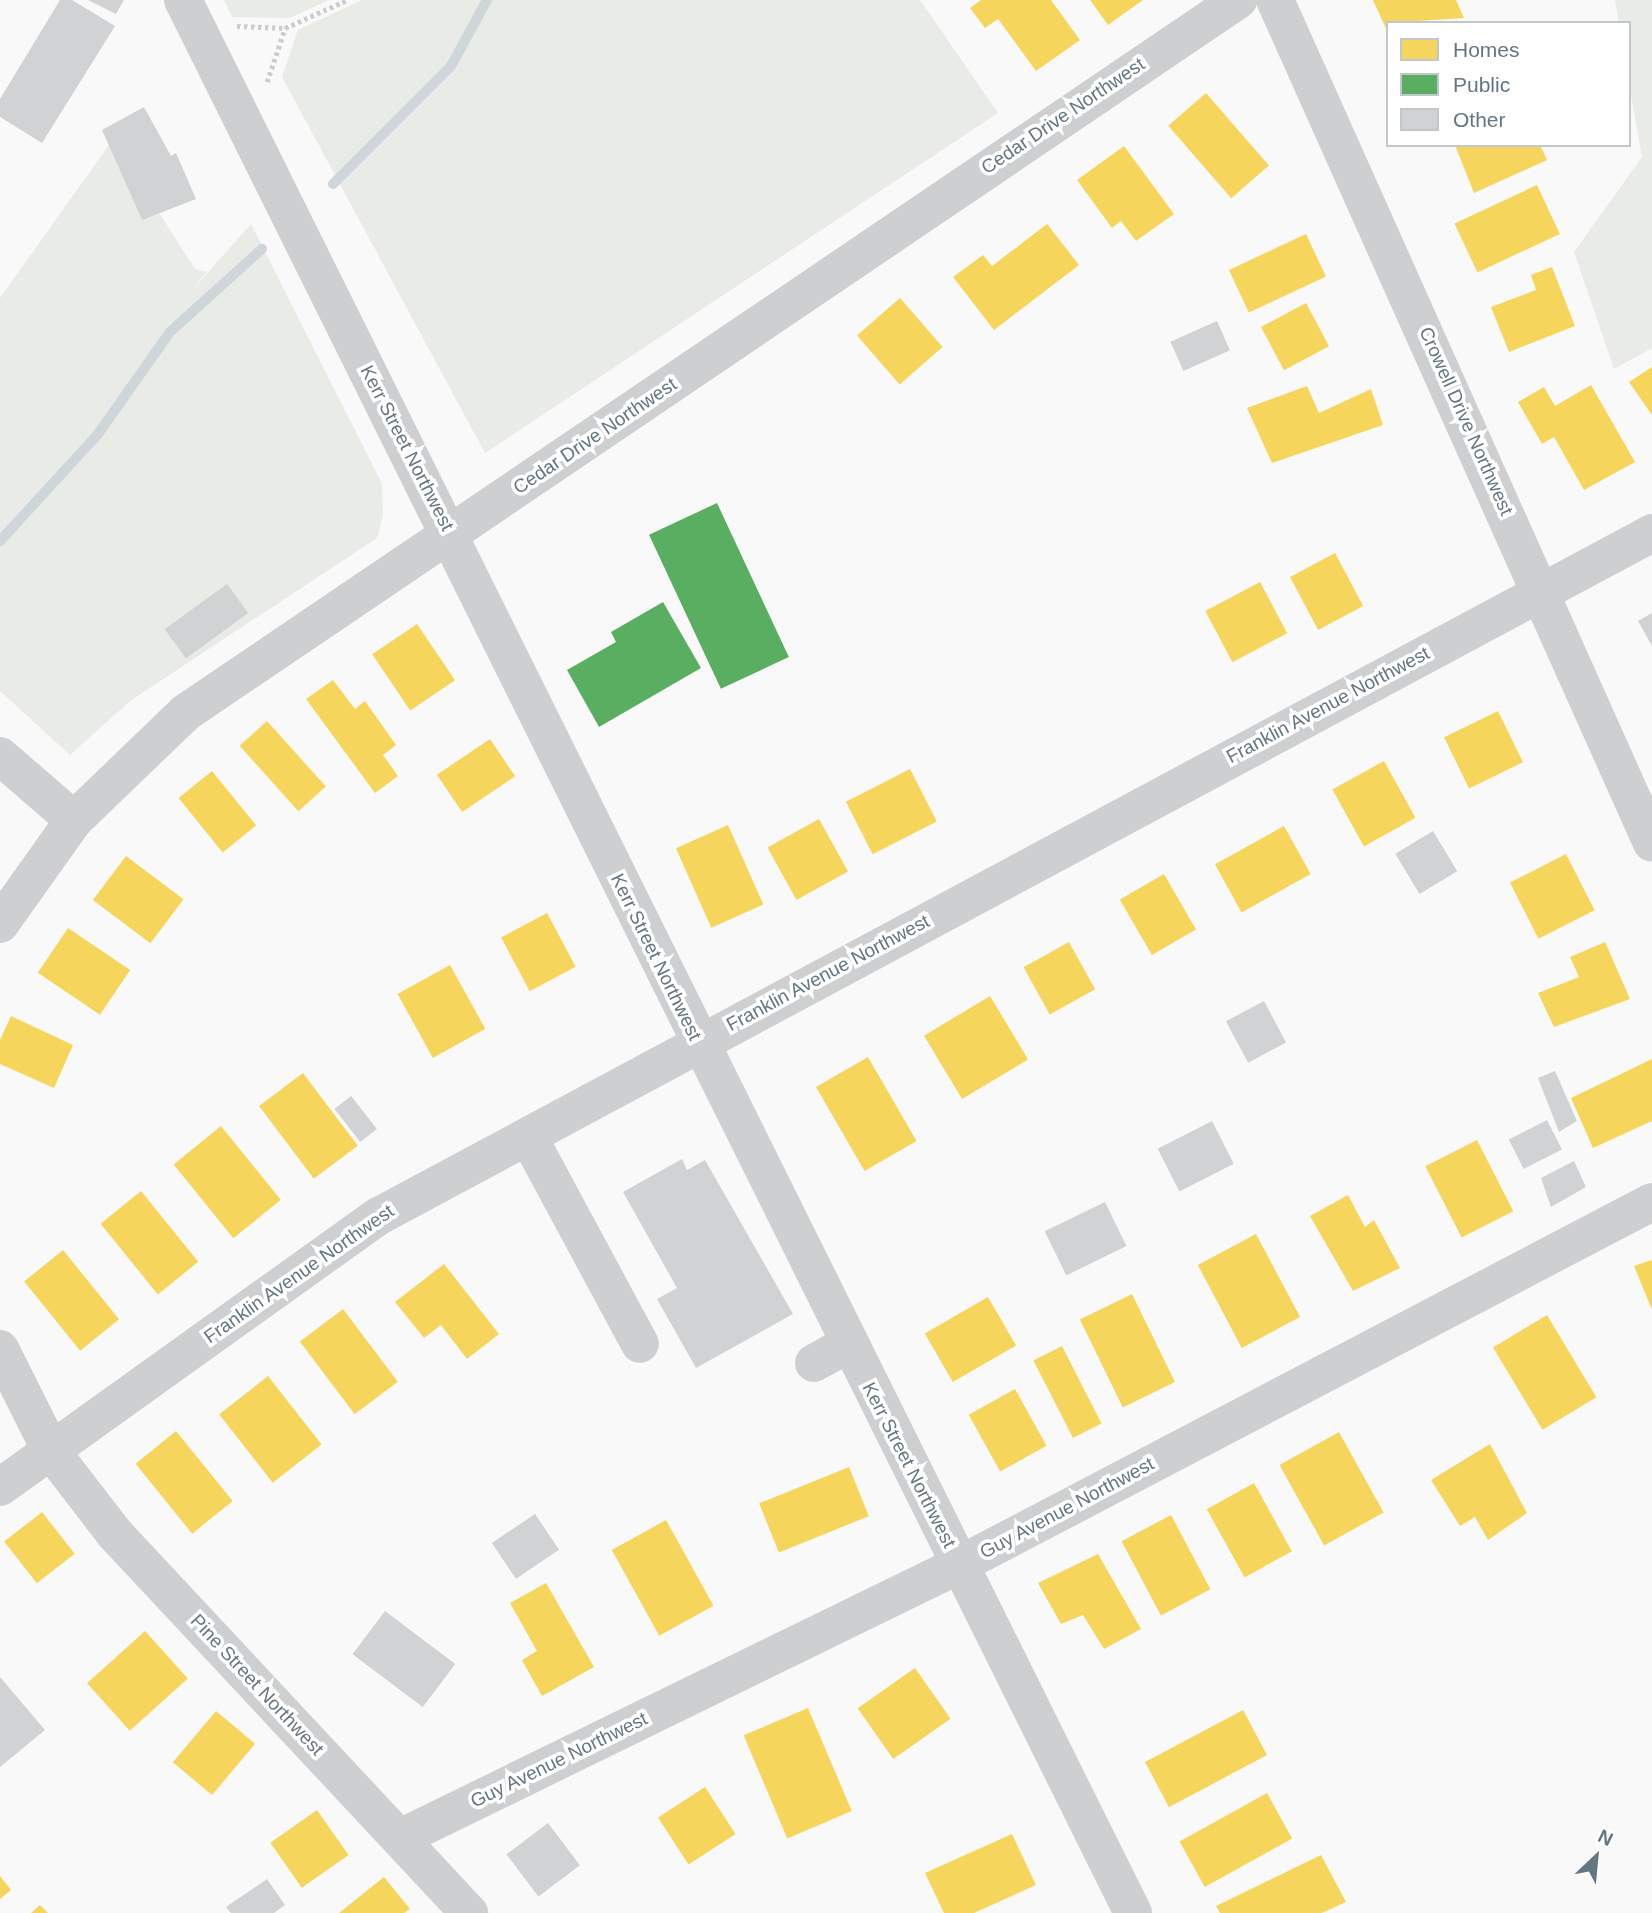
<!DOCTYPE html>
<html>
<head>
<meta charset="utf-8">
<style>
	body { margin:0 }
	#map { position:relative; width:1652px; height:1913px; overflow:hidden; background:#f9f9f9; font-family:Arial,sans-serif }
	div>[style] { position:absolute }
	.green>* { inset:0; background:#e8ebe6 }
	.homes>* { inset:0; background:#f6d55c; transform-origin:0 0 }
	.public>* { inset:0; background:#5aae61; transform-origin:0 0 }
	.stream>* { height:10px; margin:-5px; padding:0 5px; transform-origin:5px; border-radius:5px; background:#ced6d9 }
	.building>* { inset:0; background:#d0d2d3; transform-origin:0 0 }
	.path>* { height:4.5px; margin-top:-2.25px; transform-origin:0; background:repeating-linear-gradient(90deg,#cbcccd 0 3.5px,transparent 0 7px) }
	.minor>* { height:38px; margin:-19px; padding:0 19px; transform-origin:19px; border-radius:19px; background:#cecfd0 }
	span { translate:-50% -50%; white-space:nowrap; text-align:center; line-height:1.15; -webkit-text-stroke:7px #fff; paint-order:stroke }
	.street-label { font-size:19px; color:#657683 }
	.legend { position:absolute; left:1386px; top:21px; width:245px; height:126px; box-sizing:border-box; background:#fff; border:2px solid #c1c8cd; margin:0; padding:9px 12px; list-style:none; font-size:21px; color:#657683 }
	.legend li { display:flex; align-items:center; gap:14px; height:35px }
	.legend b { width:35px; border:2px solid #c1c8cd }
	.north { position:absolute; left:1561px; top:1822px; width:70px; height:70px; -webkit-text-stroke:5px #fff; paint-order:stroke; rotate:26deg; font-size:19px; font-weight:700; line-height:28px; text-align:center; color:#657683 }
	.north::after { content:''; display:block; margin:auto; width:24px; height:32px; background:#657683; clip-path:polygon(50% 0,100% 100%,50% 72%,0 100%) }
</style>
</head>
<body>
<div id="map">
	<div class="green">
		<div style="clip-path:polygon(224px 0,329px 0,290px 18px,232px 17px)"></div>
		<div style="clip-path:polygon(362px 0,920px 0,998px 113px,485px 453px,282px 77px,298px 30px)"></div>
		<div style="clip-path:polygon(1615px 0,1652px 0,1652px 348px,1614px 369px,1574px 252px,1642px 157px,1629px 84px,1629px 23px,1619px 23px)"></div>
		<div style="clip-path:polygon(109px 145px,142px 220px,159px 213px,195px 269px,207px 272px,188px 295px,251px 224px,382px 484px,383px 515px,377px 538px,130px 701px,70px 755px,0 691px,0 298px)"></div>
	</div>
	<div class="homes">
		<div style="clip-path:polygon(981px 0,1051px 0,1080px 40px,1036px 71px,998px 19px,985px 28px,970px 8px)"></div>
		<div style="clip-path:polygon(1090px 0,1143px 0,1108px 25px)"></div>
		<div style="clip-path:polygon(1373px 0,1456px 0,1464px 18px,1388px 23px,1388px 33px)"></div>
		<div style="left:1206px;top:93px;width:96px;height:50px;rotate:49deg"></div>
		<div style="clip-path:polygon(1455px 145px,1540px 145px,1547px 160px,1474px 193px)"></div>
		<div style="clip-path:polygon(1124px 146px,1174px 214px,1136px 241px,1121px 221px,1112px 228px,1077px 180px)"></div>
		<div style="left:1537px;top:185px;width:54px;height:91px;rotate:65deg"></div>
		<div style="clip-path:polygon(1047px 224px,1079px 265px,994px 330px,953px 277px,983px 255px,992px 266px)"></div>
		<div style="left:1306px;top:234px;width:47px;height:85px;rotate:65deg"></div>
		<div style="clip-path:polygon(1552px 267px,1575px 326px,1509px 352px,1491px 307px,1536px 290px,1531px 275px)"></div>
		<div style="left:900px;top:298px;width:65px;height:57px;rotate:49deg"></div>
		<div style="left:1306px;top:303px;width:49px;height:51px;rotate:62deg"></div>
		<div style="clip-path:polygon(1652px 367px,1652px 415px,1629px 382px)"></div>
		<div style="clip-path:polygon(1591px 385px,1635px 462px,1584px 490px,1554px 437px,1542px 444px,1518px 402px,1544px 387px,1555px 406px)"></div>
		<div style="clip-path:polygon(1307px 386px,1319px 413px,1371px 389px,1383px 425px,1272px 463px,1247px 408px)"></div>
		<div style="left:1335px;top:553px;width:60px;height:51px;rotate:62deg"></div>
		<div style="left:1260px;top:582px;width:58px;height:62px;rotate:62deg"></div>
		<div style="left:417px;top:624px;width:68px;height:54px;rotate:56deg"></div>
		<div style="clip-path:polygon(333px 680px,355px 709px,365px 701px,396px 745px,383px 755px,398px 776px,375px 793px,306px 699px)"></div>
		<div style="left:1498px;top:711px;width:57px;height:60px;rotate:64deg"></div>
		<div style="left:267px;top:721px;width:88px;height:37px;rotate:48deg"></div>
		<div style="left:490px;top:739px;width:45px;height:64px;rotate:56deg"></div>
		<div style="left:1384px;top:761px;width:65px;height:59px;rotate:61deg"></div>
		<div style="left:910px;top:769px;width:59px;height:72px;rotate:63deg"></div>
		<div style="left:212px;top:771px;width:70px;height:43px;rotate:51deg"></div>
		<div style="left:819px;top:819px;width:60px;height:59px;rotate:61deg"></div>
		<div style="left:728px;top:825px;width:87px;height:57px;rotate:66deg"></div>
		<div style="left:1284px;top:826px;width:55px;height:79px;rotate:61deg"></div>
		<div style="left:1566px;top:854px;width:63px;height:63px;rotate:63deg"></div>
		<div style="left:126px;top:856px;width:72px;height:55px;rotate:37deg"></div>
		<div style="left:1164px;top:874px;width:64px;height:51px;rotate:60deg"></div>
		<div style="left:547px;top:913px;width:61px;height:52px;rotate:62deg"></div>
		<div style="left:68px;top:928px;width:75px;height:54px;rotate:34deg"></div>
		<div style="left:1069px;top:942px;width:54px;height:52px;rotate:61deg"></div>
		<div style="clip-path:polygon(1605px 942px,1630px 999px,1554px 1027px,1538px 993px,1579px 977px,1570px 957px)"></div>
		<div style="left:450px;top:965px;width:73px;height:60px;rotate:61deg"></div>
		<div style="left:990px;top:996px;width:74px;height:77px;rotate:59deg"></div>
		<div style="clip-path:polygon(11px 1016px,73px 1045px,54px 1088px,0 1064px,0 1040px)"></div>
		<div style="left:868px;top:1057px;width:97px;height:60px;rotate:60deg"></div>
		<div style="clip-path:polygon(1652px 1059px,1652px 1121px,1593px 1148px,1571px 1098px)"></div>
		<div style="left:303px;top:1073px;width:91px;height:55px;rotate:53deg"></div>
		<div style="left:221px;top:1126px;width:95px;height:61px;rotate:51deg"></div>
		<div style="left:1477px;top:1140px;width:80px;height:58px;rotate:63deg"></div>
		<div style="left:141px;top:1191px;width:91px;height:52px;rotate:51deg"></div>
		<div style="clip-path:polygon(1348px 1195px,1365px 1227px,1374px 1220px,1400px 1268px,1353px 1291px,1310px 1216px)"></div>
		<div style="left:1256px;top:1234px;width:94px;height:66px;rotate:62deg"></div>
		<div style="left:63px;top:1250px;width:89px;height:50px;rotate:51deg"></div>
		<div style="clip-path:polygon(1652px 1260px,1652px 1310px,1634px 1266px)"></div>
		<div style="clip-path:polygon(444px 1264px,499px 1334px,467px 1359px,441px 1325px,424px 1338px,395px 1302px)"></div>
		<div style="left:1132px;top:1294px;width:98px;height:58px;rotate:64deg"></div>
		<div style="left:988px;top:1297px;width:56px;height:73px;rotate:60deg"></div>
		<div style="left:343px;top:1309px;width:91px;height:54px;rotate:53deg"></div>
		<div style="left:1547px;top:1315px;width:96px;height:63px;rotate:59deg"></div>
		<div style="left:1062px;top:1346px;width:87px;height:32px;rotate:63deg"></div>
		<div style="left:268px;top:1376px;width:87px;height:62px;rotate:52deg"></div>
		<div style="left:1015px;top:1389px;width:65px;height:53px;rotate:61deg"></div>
		<div style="left:176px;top:1431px;width:90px;height:52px;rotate:51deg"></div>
		<div style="left:1339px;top:1432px;width:92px;height:68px;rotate:61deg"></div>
		<div style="clip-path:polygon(1490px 1444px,1527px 1513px,1488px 1540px,1475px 1517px,1460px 1526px,1431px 1480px)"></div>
		<div style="left:849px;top:1467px;width:53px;height:97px;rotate:68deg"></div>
		<div style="left:1254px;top:1483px;width:78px;height:54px;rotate:61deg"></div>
		<div style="left:42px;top:1512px;width:53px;height:48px;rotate:52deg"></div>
		<div style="left:1171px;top:1515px;width:84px;height:56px;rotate:62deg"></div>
		<div style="left:666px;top:1520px;width:98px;height:62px;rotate:61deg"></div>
		<div style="clip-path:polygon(1098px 1554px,1141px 1629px,1104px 1649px,1083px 1615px,1061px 1624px,1038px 1583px)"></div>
		<div style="clip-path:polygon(546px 1583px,594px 1667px,542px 1696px,522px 1660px,537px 1651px,510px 1603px)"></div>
		<div style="left:145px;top:1631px;width:64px;height:78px;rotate:48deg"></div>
		<div style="left:915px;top:1668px;width:62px;height:70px;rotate:55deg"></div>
		<div style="left:808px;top:1708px;width:112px;height:70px;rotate:67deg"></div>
		<div style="left:1243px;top:1710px;width:51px;height:111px;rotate:62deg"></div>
		<div style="left:216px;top:1711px;width:51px;height:67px;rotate:40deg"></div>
		<div style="left:705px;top:1787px;width:56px;height:56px;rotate:57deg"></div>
		<div style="left:1267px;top:1793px;width:52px;height:100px;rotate:61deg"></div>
		<div style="left:317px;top:1810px;width:55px;height:57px;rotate:55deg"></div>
		<div style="clip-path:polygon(1012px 1834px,1036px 1885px,974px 1913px,944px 1913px,925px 1873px)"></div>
		<div style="clip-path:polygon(1321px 1855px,1346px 1902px,1322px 1913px,1220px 1913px,1216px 1906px)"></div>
		<div style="clip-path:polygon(0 1876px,11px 1890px,0 1899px)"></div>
		<div style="clip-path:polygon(384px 1877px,410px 1909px,404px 1913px,339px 1913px)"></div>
		<div style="clip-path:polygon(40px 1905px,48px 1913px,31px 1913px)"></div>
	</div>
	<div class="public">
		<div style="left:717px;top:503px;width:170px;height:75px;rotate:65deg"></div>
		<div style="clip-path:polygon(663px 602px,701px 668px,599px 727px,567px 670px,616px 642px,611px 632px)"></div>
	</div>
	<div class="stream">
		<div style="left:333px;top:184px;width:167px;rotate:-45deg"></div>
		<div style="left:451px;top:66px;width:75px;rotate:-61.4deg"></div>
		<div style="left:0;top:541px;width:145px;rotate:-47.5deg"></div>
		<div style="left:98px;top:434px;width:125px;rotate:-54.8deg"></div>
		<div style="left:170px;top:332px;width:124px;rotate:-42.1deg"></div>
	</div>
	<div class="building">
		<div style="clip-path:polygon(60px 0,72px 0,115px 26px,42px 143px,0 117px,0 99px)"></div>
		<div style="clip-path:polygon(88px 0,124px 0,116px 14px)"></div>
		<div style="clip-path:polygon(144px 107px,171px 156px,176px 153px,196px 199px,142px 220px,102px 130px)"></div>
		<div style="left:1217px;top:321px;width:32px;height:51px;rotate:66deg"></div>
		<div style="left:227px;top:584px;width:36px;height:77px;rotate:54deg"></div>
		<div style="clip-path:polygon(1652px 613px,1652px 646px,1638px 621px)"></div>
		<div style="left:1433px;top:831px;width:47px;height:44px;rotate:59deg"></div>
		<div style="left:1264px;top:1001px;width:47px;height:43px;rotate:62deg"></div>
		<div style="clip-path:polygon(1555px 1071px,1577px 1121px,1559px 1132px,1538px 1078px)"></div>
		<div style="left:351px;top:1096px;width:42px;height:21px;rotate:52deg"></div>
		<div style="left:1547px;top:1120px;width:33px;height:43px;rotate:63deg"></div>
		<div style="left:1212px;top:1121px;width:48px;height:61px;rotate:63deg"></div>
		<div style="clip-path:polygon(682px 1159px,687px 1170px,705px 1160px,793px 1314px,696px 1368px,657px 1299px,677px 1288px,623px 1192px)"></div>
		<div style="clip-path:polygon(1574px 1161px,1586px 1187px,1551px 1207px,1541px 1178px)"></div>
		<div style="left:1105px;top:1202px;width:49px;height:67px;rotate:64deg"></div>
		<div style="left:535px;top:1514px;width:43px;height:52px;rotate:56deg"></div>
		<div style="left:385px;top:1611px;width:88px;height:54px;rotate:37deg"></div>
		<div style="clip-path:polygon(0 1677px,45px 1730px,0 1767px)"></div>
		<div style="left:548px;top:1823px;width:53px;height:52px;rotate:53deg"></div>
		<div style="clip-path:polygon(267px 1879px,285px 1905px,274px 1913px,231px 1913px,226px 1907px)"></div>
	</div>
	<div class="path">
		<div style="left:237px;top:26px;width:48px;rotate:2.4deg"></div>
		<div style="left:267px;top:82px;width:57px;rotate:-71.6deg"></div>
		<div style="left:285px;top:28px;width:68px;rotate:-24.3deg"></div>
	</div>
	<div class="minor">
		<div style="left:183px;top:0;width:2136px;rotate:63.59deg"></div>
		<div style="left:1275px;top:0;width:923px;rotate:65.91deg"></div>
		<div style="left:0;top:756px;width:98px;rotate:40.9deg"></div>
		<div style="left:0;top:924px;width:128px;rotate:-54.6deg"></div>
		<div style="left:74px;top:820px;width:154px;rotate:-43.9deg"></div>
		<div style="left:185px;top:713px;width:1272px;rotate:-34.1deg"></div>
		<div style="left:536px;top:1151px;width:219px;rotate:61.7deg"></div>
		<div style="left:0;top:1349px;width:114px;rotate:63.4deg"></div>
		<div style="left:51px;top:1451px;width:105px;rotate:52.4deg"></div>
		<div style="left:115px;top:1534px;width:519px;rotate:46.95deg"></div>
		<div style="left:814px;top:1363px;width:39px;rotate:-29deg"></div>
		<div style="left:0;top:1487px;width:466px;rotate:-35.6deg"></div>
		<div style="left:379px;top:1216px;width:1445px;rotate:-28.21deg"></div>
		<div style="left:400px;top:1838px;width:622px;rotate:-26.03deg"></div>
		<div style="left:959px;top:1565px;width:782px;rotate:-27.65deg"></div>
	</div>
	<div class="street-label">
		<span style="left:1063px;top:116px;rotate:-34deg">Cedar Drive Northwest</span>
		<span style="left:1466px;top:421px;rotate:66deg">Crowell Drive Northwest</span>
		<span style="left:595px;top:436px;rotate:-34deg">Cedar Drive Northwest</span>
		<span style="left:407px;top:448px;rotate:63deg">Kerr Street Northwest</span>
		<span style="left:1328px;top:705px;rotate:-28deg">Franklin Avenue Northwest</span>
		<span style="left:656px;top:957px;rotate:64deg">Kerr Street Northwest</span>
		<span style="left:828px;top:973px;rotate:-28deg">Franklin Avenue Northwest</span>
		<span style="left:299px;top:1274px;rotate:-35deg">Franklin Avenue Northwest</span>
		<span style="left:909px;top:1465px;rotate:63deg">Kerr Street Northwest</span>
		<span style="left:1067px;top:1508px;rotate:-28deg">Guy Avenue Northwest</span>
		<span style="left:257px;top:1685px;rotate:47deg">Pine Street Northwest</span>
		<span style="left:559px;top:1760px;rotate:-26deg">Guy Avenue Northwest</span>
	</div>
	<ul class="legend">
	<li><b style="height:19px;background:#f6d55c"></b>Homes</li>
	<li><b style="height:19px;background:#5aae61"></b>Public</li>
	<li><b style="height:19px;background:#d0d2d3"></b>Other</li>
	</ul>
	<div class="north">N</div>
</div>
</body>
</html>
